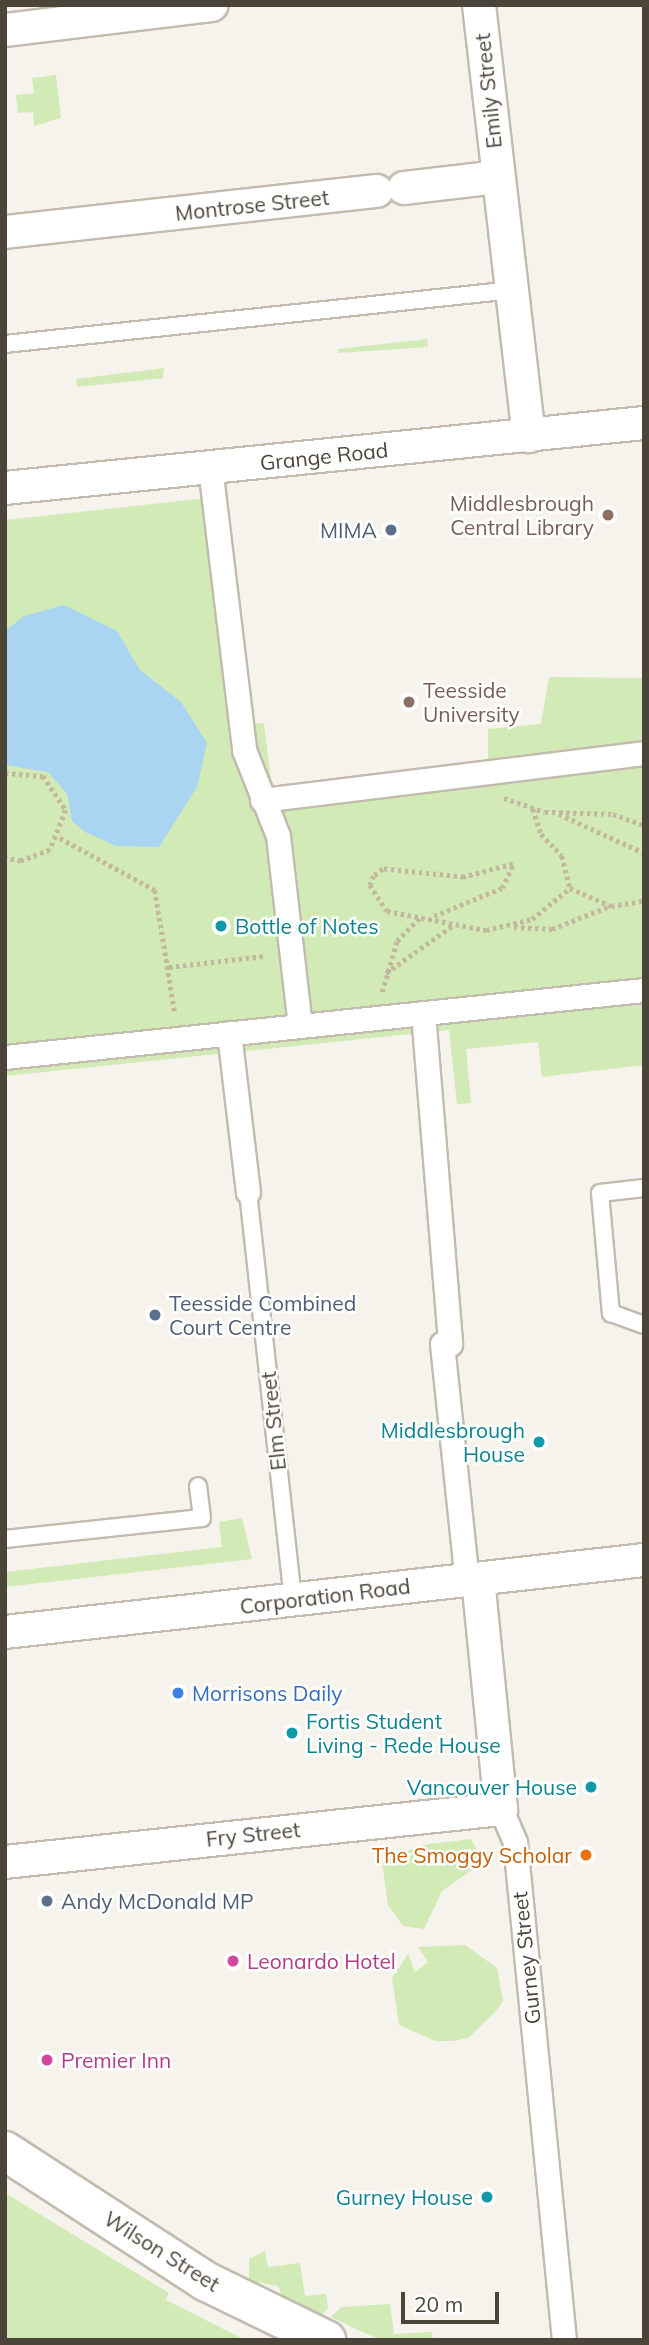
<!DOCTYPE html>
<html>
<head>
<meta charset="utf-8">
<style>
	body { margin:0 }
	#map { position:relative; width:649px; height:2345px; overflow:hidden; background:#f6f3ec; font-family:Mulish,sans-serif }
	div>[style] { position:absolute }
	.green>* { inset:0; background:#d2eab5 }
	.water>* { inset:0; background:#a9d4f2 }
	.path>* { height:4.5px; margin-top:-2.25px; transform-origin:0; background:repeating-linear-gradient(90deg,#c4b79f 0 3.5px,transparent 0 7px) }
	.roads { filter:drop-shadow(2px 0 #c2bbae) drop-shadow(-2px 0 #c2bbae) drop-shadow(0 2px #c2bbae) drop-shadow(0 -2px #c2bbae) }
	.service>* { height:16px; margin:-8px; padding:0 8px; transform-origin:8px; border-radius:8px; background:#fff }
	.pedestrian>* { height:23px; margin:-11.5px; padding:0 11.5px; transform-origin:11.5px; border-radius:11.5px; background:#fff }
	.minor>* { height:32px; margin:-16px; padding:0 16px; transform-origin:16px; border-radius:16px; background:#fff }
	.tertiary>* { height:38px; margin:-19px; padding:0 19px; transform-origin:19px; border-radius:19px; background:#fff }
	.dots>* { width:19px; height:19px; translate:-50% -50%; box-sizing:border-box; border:4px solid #fff; border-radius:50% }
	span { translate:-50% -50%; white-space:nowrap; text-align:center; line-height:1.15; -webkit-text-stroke:5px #fff; paint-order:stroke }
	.street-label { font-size:21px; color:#4b4439 }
	.education-label { font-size:21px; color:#785e54 }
	.right { translate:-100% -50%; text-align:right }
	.left { translate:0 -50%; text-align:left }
	.service-label { font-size:21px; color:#4e5e75 }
	.culture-label { font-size:21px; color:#0d838f }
	.shop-label { font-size:21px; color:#366cbe }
	.food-label { font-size:21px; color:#c56008 }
	.hotel-label { font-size:21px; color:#b23c85 }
	.frame { position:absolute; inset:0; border:7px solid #4b4439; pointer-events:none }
	.scale { position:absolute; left:401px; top:2292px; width:98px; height:32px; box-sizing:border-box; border:4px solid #4b4439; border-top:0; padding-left:9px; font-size:21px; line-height:24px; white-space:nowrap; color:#4b4439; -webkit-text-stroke:5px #fff; paint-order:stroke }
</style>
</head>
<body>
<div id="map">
	<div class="green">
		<div style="clip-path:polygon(56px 75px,61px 118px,34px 126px,33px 112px,18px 113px,16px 95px,34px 93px,32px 78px)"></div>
		<div style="clip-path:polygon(427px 339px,428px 347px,338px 353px,338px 349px)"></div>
		<div style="clip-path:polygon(164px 368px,163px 378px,77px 387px,76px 379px)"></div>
		<div style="clip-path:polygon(226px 496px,247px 724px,264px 723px,272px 788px,488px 760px,488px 729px,541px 724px,549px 677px,644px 678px,644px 1065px,542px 1077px,538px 1042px,466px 1049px,471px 1103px,457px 1104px,449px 1030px,5px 1076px,5px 520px)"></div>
		<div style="clip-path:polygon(242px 1518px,252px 1559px,5px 1587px,5px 1572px,222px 1547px,219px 1522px)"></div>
		<div style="clip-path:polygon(471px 1839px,483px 1862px,442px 1891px,424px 1929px,403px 1926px,388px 1905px,382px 1862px,422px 1845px)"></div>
		<div style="clip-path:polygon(465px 1945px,497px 1968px,503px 2001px,494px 2013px,468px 2038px,452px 2041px,435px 2041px,399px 2025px,392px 1978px,408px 1954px,415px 1972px,428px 1962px,418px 1947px)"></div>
		<div style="clip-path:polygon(5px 2193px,169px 2293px,166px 2300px,245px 2340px,5px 2340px)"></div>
		<div style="clip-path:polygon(265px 2251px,268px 2267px,300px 2263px,305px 2296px,326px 2294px,328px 2308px,321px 2316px,283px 2298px,278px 2286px,249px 2281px,249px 2259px)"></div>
		<div style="clip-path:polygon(390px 2304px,394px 2334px,432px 2332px,433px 2340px,380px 2340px,331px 2317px,341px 2307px)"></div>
	</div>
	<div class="water">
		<div style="clip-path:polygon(64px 605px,117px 631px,140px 670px,181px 702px,207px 743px,197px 787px,159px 847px,116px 846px,85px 832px,72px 821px,67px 794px,48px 772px,5px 765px,5px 631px,24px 616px)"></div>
	</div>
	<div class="path">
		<div style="left:5px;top:773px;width:38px;rotate:5deg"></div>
		<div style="left:43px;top:776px;width:41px;rotate:55.9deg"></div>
		<div style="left:66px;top:810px;width:43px;rotate:111.8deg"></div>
		<div style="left:50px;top:850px;width:31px;rotate:159deg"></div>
		<div style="left:21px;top:861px;width:16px;rotate:-169deg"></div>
		<div style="left:504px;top:798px;width:43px;rotate:18.9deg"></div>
		<div style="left:545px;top:812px;width:68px;rotate:1.7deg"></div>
		<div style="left:613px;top:814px;width:33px;rotate:20deg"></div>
		<div style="left:533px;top:809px;width:26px;rotate:72deg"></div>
		<div style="left:541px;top:834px;width:30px;rotate:46deg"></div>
		<div style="left:562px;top:856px;width:33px;rotate:76deg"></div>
		<div style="left:559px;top:814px;width:94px;rotate:24.6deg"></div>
		<div style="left:60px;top:838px;width:108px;rotate:28.7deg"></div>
		<div style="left:155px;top:890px;width:126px;rotate:80.8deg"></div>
		<div style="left:434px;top:916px;width:74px;rotate:-22.4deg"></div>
		<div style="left:502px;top:888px;width:26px;rotate:-65deg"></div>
		<div style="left:513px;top:864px;width:51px;rotate:165.1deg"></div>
		<div style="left:464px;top:877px;width:81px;rotate:-174.4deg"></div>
		<div style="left:383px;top:869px;width:11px;rotate:142deg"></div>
		<div style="left:374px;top:876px;width:10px;rotate:114deg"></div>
		<div style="left:370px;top:885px;width:31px;rotate:57deg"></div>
		<div style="left:387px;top:911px;width:101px;rotate:10.9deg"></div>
		<div style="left:486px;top:930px;width:47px;rotate:-13.4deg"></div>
		<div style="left:532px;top:919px;width:49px;rotate:-39.2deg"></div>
		<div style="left:570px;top:888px;width:45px;rotate:23.7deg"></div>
		<div style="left:611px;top:906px;width:33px;rotate:-9deg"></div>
		<div style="left:514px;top:927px;width:38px;rotate:3deg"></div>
		<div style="left:552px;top:929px;width:62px;rotate:-21.6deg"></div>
		<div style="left:169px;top:967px;width:96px;rotate:-6.6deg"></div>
		<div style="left:386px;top:973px;width:81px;rotate:-35.5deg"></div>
		<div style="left:382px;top:992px;width:53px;rotate:-73.6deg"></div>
		<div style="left:397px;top:941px;width:35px;rotate:-46deg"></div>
	</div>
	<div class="roads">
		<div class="service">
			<div style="left:5px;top:344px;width:511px;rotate:-6.07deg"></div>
			<div style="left:644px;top:1188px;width:44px;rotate:173.5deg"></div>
			<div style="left:600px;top:1193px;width:121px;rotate:84.8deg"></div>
			<div style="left:611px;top:1313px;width:35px;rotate:20deg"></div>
			<div style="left:248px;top:1192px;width:410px;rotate:83.7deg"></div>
			<div style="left:5px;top:1539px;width:198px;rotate:-6.1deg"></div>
			<div style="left:202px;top:1518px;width:32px;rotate:-97deg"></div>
		</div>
		<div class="pedestrian">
			<div style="left:210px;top:467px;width:285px;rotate:83.1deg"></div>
			<div style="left:244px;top:750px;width:92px;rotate:68.4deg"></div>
			<div style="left:278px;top:836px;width:190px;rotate:83.4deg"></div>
			<div style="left:262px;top:800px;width:385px;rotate:-7deg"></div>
			<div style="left:423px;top:1013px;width:332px;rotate:85.3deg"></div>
			<div style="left:450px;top:1344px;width:8px;rotate:180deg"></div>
			<div style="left:442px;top:1344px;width:237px;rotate:84deg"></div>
			<div style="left:229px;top:1033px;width:160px;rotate:83.2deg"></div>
			<div style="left:5px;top:1057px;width:643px;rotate:-5.99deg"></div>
			<div style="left:501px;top:1809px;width:36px;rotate:67deg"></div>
			<div style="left:515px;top:1842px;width:500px;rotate:84.38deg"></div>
		</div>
		<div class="minor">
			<div style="left:479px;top:5px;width:434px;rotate:83.4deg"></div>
			<div style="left:5px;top:30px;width:208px;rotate:-6.9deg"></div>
			<div style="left:404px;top:188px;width:95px;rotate:-6.7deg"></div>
			<div style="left:5px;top:232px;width:374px;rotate:-6.3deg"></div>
			<div style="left:5px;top:488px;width:642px;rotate:-5.81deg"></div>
			<div style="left:5px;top:1632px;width:643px;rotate:-6.43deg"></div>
			<div style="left:5px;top:1862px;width:499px;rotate:-6.1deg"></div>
			<div style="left:501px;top:1809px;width:231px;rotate:-95.7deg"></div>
		</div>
		<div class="tertiary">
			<div style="left:5px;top:2151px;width:239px;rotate:33deg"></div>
			<div style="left:205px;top:2281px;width:135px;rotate:26deg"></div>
		</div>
	</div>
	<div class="dots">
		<div style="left:608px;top:515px;background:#8d6e63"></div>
		<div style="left:391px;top:530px;background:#5c6f8a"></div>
		<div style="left:409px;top:702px;background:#8d6e63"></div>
		<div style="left:221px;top:926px;background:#0f9aa8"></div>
		<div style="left:155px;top:1315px;background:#5c6f8a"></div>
		<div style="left:539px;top:1442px;background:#0f9aa8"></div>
		<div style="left:178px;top:1693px;background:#3f7fe0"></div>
		<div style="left:292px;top:1733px;background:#0f9aa8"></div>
		<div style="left:591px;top:1787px;background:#0f9aa8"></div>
		<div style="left:586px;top:1855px;background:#e8710a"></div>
		<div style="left:47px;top:1901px;background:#5c6f8a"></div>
		<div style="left:233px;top:1961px;background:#d1479c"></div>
		<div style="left:47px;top:2060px;background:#d1479c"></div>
		<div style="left:487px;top:2197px;background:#0f9aa8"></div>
	</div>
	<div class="street-label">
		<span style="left:488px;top:91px;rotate:-96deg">Emily Street</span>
		<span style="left:252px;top:205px;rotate:-6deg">Montrose Street</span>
		<span style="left:324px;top:456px;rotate:-6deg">Grange Road</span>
		<span style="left:273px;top:1421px;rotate:-96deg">Elm Street</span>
		<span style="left:325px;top:1596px;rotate:-7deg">Corporation Road</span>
		<span style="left:253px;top:1834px;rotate:-6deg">Fry Street</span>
		<span style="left:526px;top:1958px;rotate:-96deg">Gurney Street</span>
		<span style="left:162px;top:2251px;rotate:32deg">Wilson Street</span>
	</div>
	<div class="education-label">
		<span class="right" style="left:594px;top:515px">Middlesbrough<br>Central Library</span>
		<span class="left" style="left:423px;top:702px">Teesside<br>University</span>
	</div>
	<div class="service-label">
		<span class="right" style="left:377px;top:530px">MIMA</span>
		<span class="left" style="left:169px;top:1315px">Teesside Combined<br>Court Centre</span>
		<span class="left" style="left:61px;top:1901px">Andy McDonald MP</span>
	</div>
	<div class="culture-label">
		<span class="left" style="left:235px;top:926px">Bottle of Notes</span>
		<span class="right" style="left:525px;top:1442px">Middlesbrough<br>House</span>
		<span class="left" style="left:306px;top:1733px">Fortis Student<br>Living - Rede House</span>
		<span class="right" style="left:577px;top:1787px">Vancouver House</span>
		<span class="right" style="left:473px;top:2197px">Gurney House</span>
	</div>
	<div class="shop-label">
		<span class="left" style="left:192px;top:1693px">Morrisons Daily</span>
	</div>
	<div class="food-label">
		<span class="right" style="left:572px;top:1855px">The Smoggy Scholar</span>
	</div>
	<div class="hotel-label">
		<span class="left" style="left:247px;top:1961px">Leonardo Hotel</span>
		<span class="left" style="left:61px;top:2060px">Premier Inn</span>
	</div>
	<div class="frame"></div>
	<div class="scale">20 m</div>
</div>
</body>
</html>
